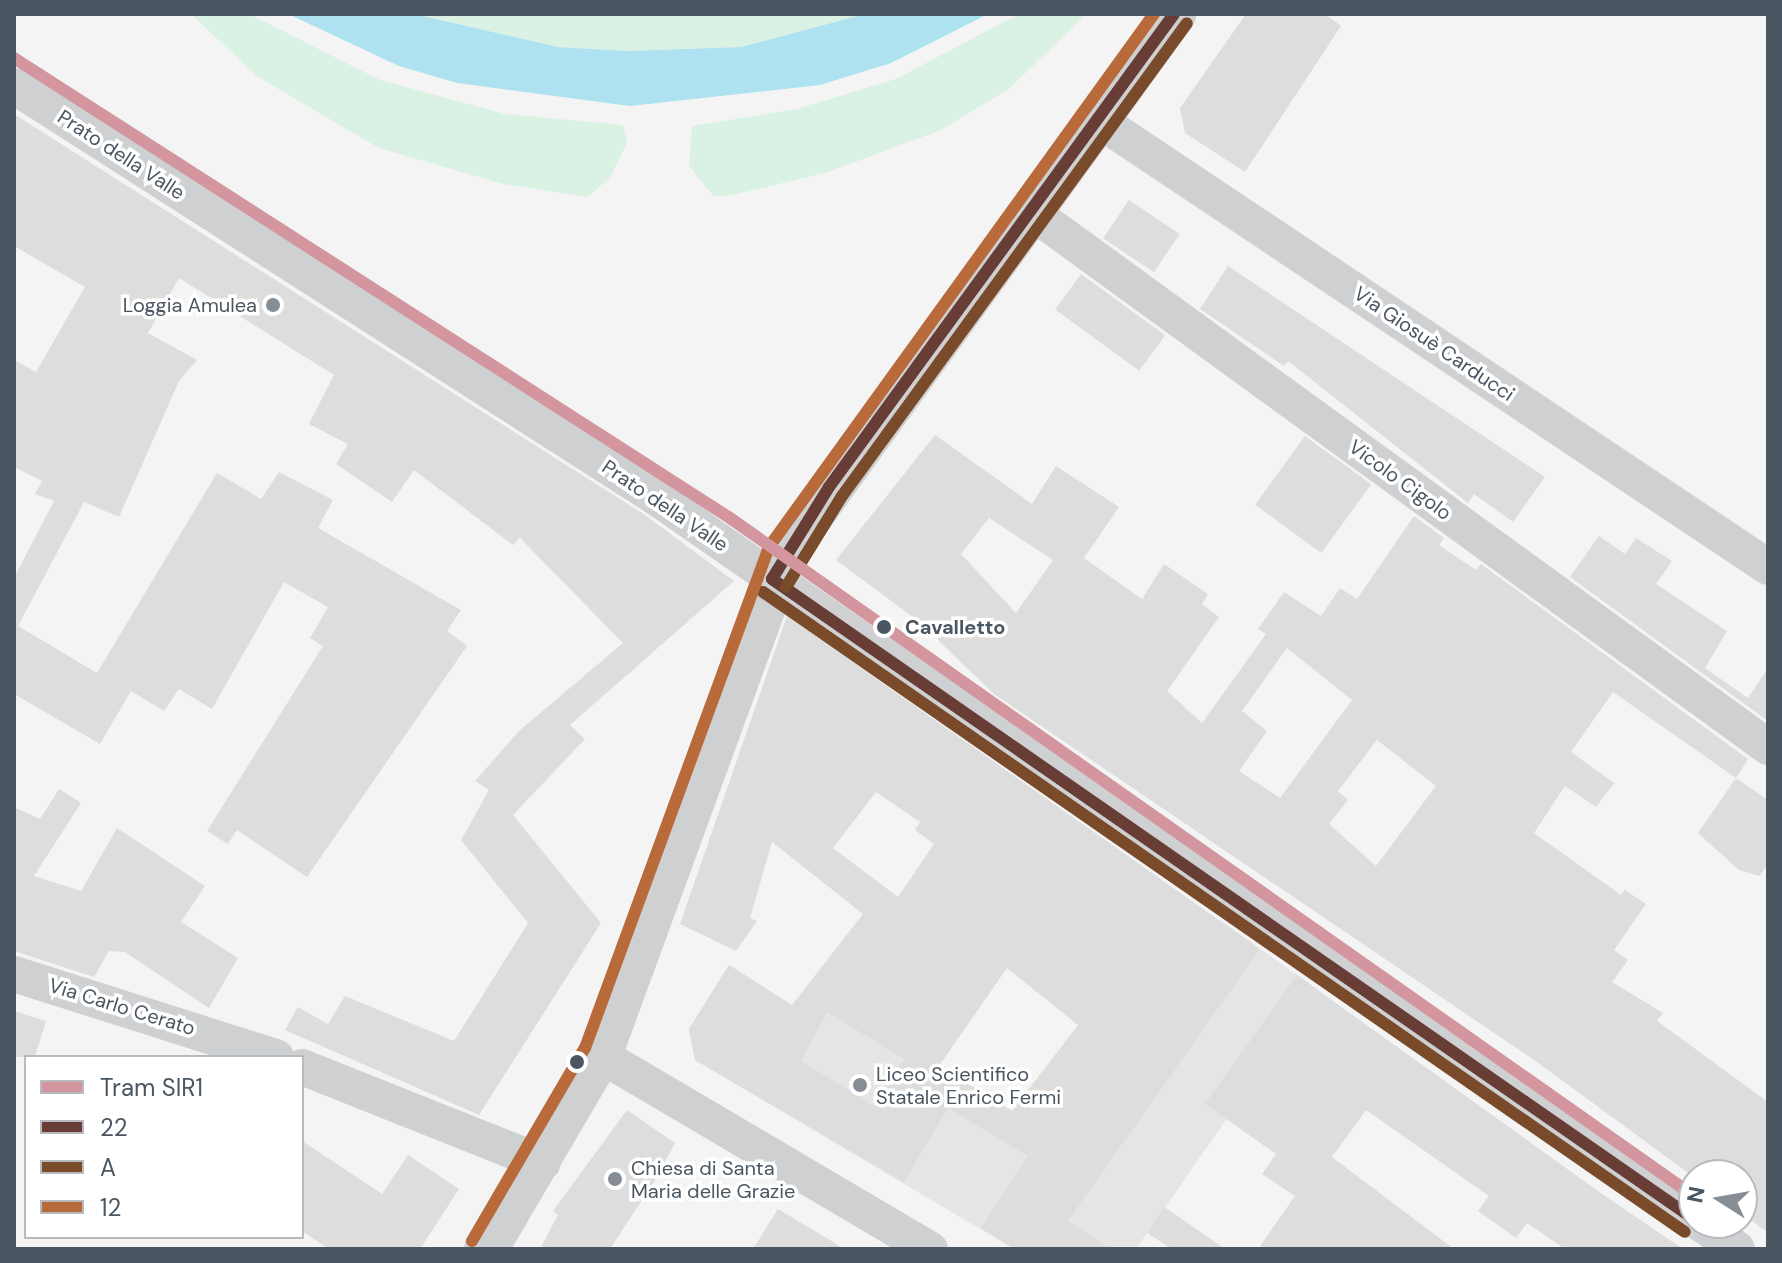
<!DOCTYPE html>
<html>
<head>
<meta charset="utf-8">
<style>
	body { margin:0 }
	#map { position:relative; width:1782px; height:1263px; overflow:hidden; background:#f4f4f4; font-family:"DM Sans",sans-serif }
	div>[style] { position:absolute }
	.education>* { inset:0; background:#e6e5e6 }
	.green>* { inset:0; background:#d9f2e3 }
	.water>* { inset:0; background:#aee2f0 }
	.building>* { inset:0; background:#ddddde; transform-origin:0 0 }
	.minor>* { height:36px; margin:-18px; padding:0 18px; transform-origin:18px; border-radius:18px; background:#ced0d2 }
	.tertiary>* { height:44px; margin:-22px; padding:0 22px; transform-origin:22px; border-radius:22px; background:#ced0d2 }
	.bus-1>* { height:12px; margin:-6px; padding:0 6px; transform-origin:6px; border-radius:6px; background:#683d36 }
	.bus-2>* { height:12px; margin:-6px; padding:0 6px; transform-origin:6px; border-radius:6px; background:#7a4b2a }
	.bus-3>* { height:12px; margin:-6px; padding:0 6px; transform-origin:6px; border-radius:6px; background:#b86a3a }
	.tram-1>* { height:12px; margin:-6px; padding:0 6px; transform-origin:6px; border-radius:6px; background:#d3969e }
	.dots>* { width:22px; height:22px; translate:-50% -50%; box-sizing:border-box; border:4px solid #fff; border-radius:50% }
	span { translate:-50% -50%; white-space:nowrap; text-align:center; line-height:1.15; -webkit-text-stroke:7px #fff; paint-order:stroke }
	.street-label { font-size:20px; color:#4a5661 }
	.poi-label { font-size:20px; color:#4a5661 }
	.right { translate:-100% -50%; text-align:right }
	.left { translate:0 -50%; text-align:left }
	.stop-label { font-size:20px; color:#4a5661; font-weight:700 }
	.frame { position:absolute; inset:0; border:16px solid #4a5661; pointer-events:none }
	.legend { position:absolute; left:24px; top:1055px; width:280px; height:184px; box-sizing:border-box; background:#fff; border:2px solid #b7bbc0; margin:0; padding:10px 14px; list-style:none; font-size:24px; color:#4a5661 }
	.legend li { display:flex; align-items:center; gap:16px; height:40px }
	.legend b { width:40px; border:2px solid #b7bbc0 }
	.north { position:absolute; left:1678px; top:1159px; width:80px; height:80px; box-sizing:border-box; background:#fff; border:2px solid #b7bbc0; border-radius:50%; rotate:281deg; font-size:22px; font-weight:700; line-height:32px; text-align:center; color:#4a5661 }
	.north::after { content:''; display:block; margin:auto; width:28px; height:36px; background:#868d94; clip-path:polygon(50% 0,100% 100%,50% 72%,0 100%) }
</style>
</head>
<body>
<div id="map">
	<div class="education">
		<div style="clip-path:polygon(1224px 923px,1317px 989px,1136px 1249px,1014px 1249px,695px 1060px,689px 1029px,729px 965px,795px 1007px,807px 987px,1030px 1122px)"></div>
	</div>
	<div class="green">
		<div style="clip-path:polygon(191px 14px,249px 14px,380px 80px,505px 114px,623px 125px,627px 143px,610px 178px,587px 197px,503px 184px,379px 148px,258px 77px)"></div>
		<div style="clip-path:polygon(414px 14px,865px 14px,741px 47px,629px 51px,558px 47px)"></div>
		<div style="clip-path:polygon(1019px 14px,1086px 14px,1010px 88px,941px 130px,828px 172px,733px 195px,714px 197px,689px 166px,692px 126px,797px 109px,896px 79px)"></div>
	</div>
	<div class="water">
		<div style="clip-path:polygon(288px 14px,414px 14px,558px 47px,629px 51px,741px 47px,865px 14px,988px 14px,891px 63px,820px 85px,630px 106px,457px 83px,399px 66px)"></div>
	</div>
	<div class="building">
		<div style="clip-path:polygon(1246px 14px,1325px 14px,1341px 26px,1245px 172px,1185px 133px,1180px 108px)"></div>
		<div style="clip-path:polygon(14px 114px,645px 515px,734px 581px,570px 725px,585px 739px,513px 815px,601px 923px,479px 1115px,285px 1030px,298px 1007px,328px 1024px,345px 996px,454px 1041px,528px 923px,461px 840px,489px 790px,475px 781px,519px 731px,623px 643px,520px 538px,513px 545px,414px 470px,392px 502px,336px 464px,348px 444px,309px 424px,334px 375px,179px 278px,148px 333px,197px 360px,179px 381px,119px 517px,84px 502px,18px 626px,97px 673px,217px 473px,261px 499px,279px 472px,333px 500px,318px 528px,461px 610px,447px 631px,467px 646px,307px 877px,237px 830px,228px 844px,207px 831px,323px 646px,310px 638px,328px 607px,284px 582px,212px 709px,179px 689px,164px 711px,131px 691px,100px 744px,14px 694px,14px 578px,54px 501px,35px 494px,42px 481px,14px 467px,14px 360px,36px 372px,85px 287px,14px 246px)"></div>
		<div style="left:1129px;top:200px;width:61px;height:46px;rotate:34deg"></div>
		<div style="clip-path:polygon(1228px 266px,1545px 477px,1513px 522px,1474px 494px,1468px 503px,1288px 361px,1284px 366px,1200px 309px)"></div>
		<div style="left:1081px;top:274px;width:104px;height:44px;rotate:36deg"></div>
		<div style="clip-path:polygon(evenodd,935px 435px,1032px 504px,1056px 466px,1119px 507px,1084px 558px,1142px 599px,1164px 564px,1208px 594px,1202px 604px,1219px 617px,1167px 691px,1202px 723px,1266px 634px,1258px 629px,1284px 592px,1321px 616px,1340px 588px,1357px 599px,1414px 516px,1444px 538px,1439px 545px,1476px 570px,1481px 564px,1748px 759px,1736px 778px,1613px 692px,1571px 752px,1614px 783px,1596px 807px,1565px 786px,1534px 833px,1621px 895px,1625px 890px,1646px 904px,1614px 950px,1628px 960px,1612px 982px,1663px 1013px,1657px 1021px,1768px 1102px,1768px 1233px,1742px 1213px,1742px 1175px,1691px 1175px,1537px 1062px,994px 694px,917px 620px,836px 560px,935px 435px,989px 518px,1053px 560px,1016px 613px,961px 554px,989px 518px,935px 435px,1287px 648px,1352px 700px,1280px 798px,1239px 771px,1267px 731px,1242px 711px,1287px 648px,935px 435px,1377px 740px,1436px 786px,1376px 866px,1329px 824px,1348px 800px,1338px 791px,1377px 740px)"></div>
		<div style="left:1305px;top:436px;width:82px;height:85px;rotate:36deg"></div>
		<div style="clip-path:polygon(1599px 536px,1625px 554px,1636px 538px,1672px 561px,1656px 584px,1727px 631px,1705px 668px,1748px 698px,1768px 668px,1768px 721px,1570px 577px)"></div>
		<div style="clip-path:polygon(evenodd,787px 616px,1260px 949px,1068px 1221px,1111px 1249px,1014px 1249px,981px 1228px,1028px 1156px,948px 1108px,904px 1182px,695px 1060px,689px 1029px,729px 965px,792px 1005px,863px 914px,772px 842px,750px 918px,757px 921px,736px 951px,680px 924px,787px 616px,876px 792px,920px 822px,915px 830px,934px 844px,898px 897px,833px 848px,876px 792px,787px 616px,1007px 968px,1078px 1025px,1012px 1111px,939px 1066px,1007px 968px,787px 616px,827px 1012px,904px 1059px,876px 1107px,801px 1061px,827px 1012px)"></div>
		<div style="clip-path:polygon(1736px 778px,1768px 800px,1768px 864px,1759px 876px,1739px 870px,1698px 833px)"></div>
		<div style="clip-path:polygon(59px 789px,81px 803px,34px 876px,81px 891px,117px 828px,205px 886px,181px 922px,238px 958px,209px 1008px,125px 952px,109px 951px,94px 977px,14px 951px,14px 807px,40px 819px)"></div>
		<div style="clip-path:polygon(1297px 975px,1605px 1196px,1683px 1249px,1565px 1249px,1527px 1223px,1516px 1238px,1478px 1211px,1489px 1196px,1366px 1110px,1332px 1157px,1454px 1249px,1258px 1249px,1295px 1196px,1262px 1174px,1276px 1154px,1205px 1104px)"></div>
		<div style="clip-path:polygon(14px 1011px,46px 1021px,35px 1057px,14px 1057px)"></div>
		<div style="clip-path:polygon(627px 1110px,675px 1143px,655px 1180px,610px 1249px,540px 1249px,558px 1215px,553px 1211px)"></div>
		<div style="clip-path:polygon(302px 1141px,382px 1194px,408px 1155px,459px 1189px,420px 1249px,329px 1249px,302px 1231px)"></div>
		<div style="clip-path:polygon(1164px 1207px,1179px 1217px,1225px 1249px,1172px 1249px,1147px 1233px)"></div>
		<div style="clip-path:polygon(778px 1209px,845px 1249px,753px 1249px)"></div>
	</div>
	<div class="minor">
		<div style="left:14px;top:86px;width:764px;rotate:32.65deg"></div>
		<div style="left:657px;top:498px;width:1263px;rotate:34.81deg"></div>
		<div style="left:1100px;top:121px;width:803px;rotate:33.73deg"></div>
		<div style="left:1033px;top:213px;width:909px;rotate:36deg"></div>
		<div style="left:14px;top:974px;width:275px;rotate:17.6deg"></div>
		<div style="left:600px;top:1055px;width:383px;rotate:30.5deg"></div>
		<div style="left:302px;top:1067px;width:259px;rotate:21.7deg"></div>
		<div style="left:1700px;top:1223px;width:45px;rotate:35.1deg"></div>
	</div>
	<div class="tertiary">
		<div style="left:486px;top:1249px;width:225px;rotate:-59.6deg"></div>
		<div style="left:600px;top:1055px;width:532px;rotate:-69.9deg"></div>
		<div style="left:783px;top:555px;width:668px;rotate:-54.14deg"></div>
	</div>
	<div class="bus-1">
		<div style="left:772px;top:579px;width:1122px;rotate:34.77deg"></div>
		<div style="left:772px;top:579px;width:108px;rotate:-58.2deg"></div>
		<div style="left:829px;top:487px;width:585px;rotate:-53.89deg"></div>
	</div>
	<div class="bus-2">
		<div style="left:786px;top:587px;width:107px;rotate:-58.4deg"></div>
		<div style="left:842px;top:496px;width:585px;rotate:-53.89deg"></div>
		<div style="left:763px;top:592px;width:1122px;rotate:34.77deg"></div>
	</div>
	<div class="bus-3">
		<div style="left:472px;top:1241px;width:224px;rotate:-59.7deg"></div>
		<div style="left:585px;top:1048px;width:534px;rotate:-69.83deg"></div>
		<div style="left:769px;top:547px;width:658px;rotate:-54.16deg"></div>
	</div>
	<div class="tram-1">
		<div style="left:14px;top:58px;width:851px;rotate:32.72deg"></div>
		<div style="left:730px;top:518px;width:1179px;rotate:35.12deg"></div>
	</div>
	<div class="dots">
		<div style="left:273px;top:305px;background:#868d94"></div>
		<div style="left:884px;top:627px;background:#4a5661"></div>
		<div style="left:577px;top:1062px;background:#4a5661"></div>
		<div style="left:860px;top:1085px;background:#868d94"></div>
		<div style="left:615px;top:1179px;background:#868d94"></div>
	</div>
	<div class="street-label">
		<span style="left:121px;top:155px;rotate:33deg">Prato della Valle</span>
		<span style="left:1434px;top:344px;rotate:34deg">Via Giosuè Carducci</span>
		<span style="left:1400px;top:480px;rotate:36deg">Vicolo Cigolo</span>
		<span style="left:665px;top:506px;rotate:34deg">Prato della Valle</span>
		<span style="left:122px;top:1007px;rotate:17deg">Via Carlo Cerato</span>
	</div>
	<div class="poi-label">
		<span class="right" style="left:257px;top:305px">Loggia Amulea</span>
		<span class="left" style="left:876px;top:1086px">Liceo Scientifico<br>Statale Enrico Fermi</span>
		<span class="left" style="left:631px;top:1180px">Chiesa di Santa<br>Maria delle Grazie</span>
	</div>
	<div class="stop-label">
		<span class="left" style="left:905px;top:627px">Cavalletto</span>
	</div>
	<div class="frame"></div>
	<ul class="legend">
	<li><b style="height:10px;background:#d3969e"></b>Tram SIR1</li>
	<li><b style="height:10px;background:#683d36"></b>22</li>
	<li><b style="height:10px;background:#7a4b2a"></b>A</li>
	<li><b style="height:10px;background:#b86a3a"></b>12</li>
	</ul>
	<div class="north">N</div>
</div>
</body>
</html>
